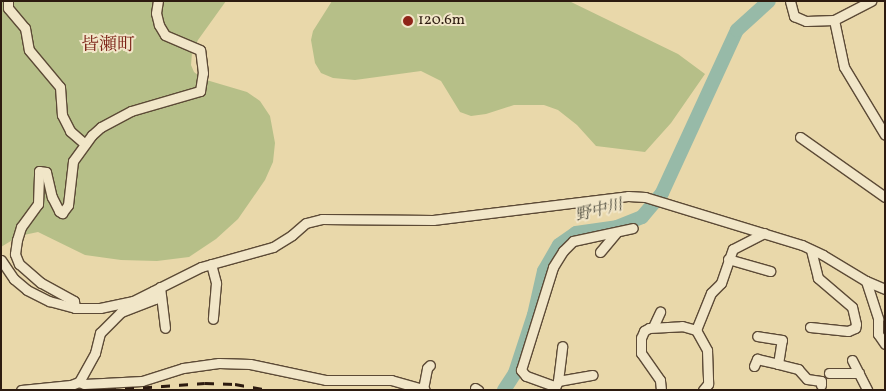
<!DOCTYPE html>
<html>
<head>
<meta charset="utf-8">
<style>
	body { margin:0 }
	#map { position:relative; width:886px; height:391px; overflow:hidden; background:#e9d8aa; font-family:Vollkorn,"Noto Serif JP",serif }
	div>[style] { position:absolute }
	.green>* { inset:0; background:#b6bf88 }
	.river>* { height:14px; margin:-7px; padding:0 7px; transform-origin:7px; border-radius:7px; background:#97baa8 }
	.roads { filter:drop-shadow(1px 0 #5c4a36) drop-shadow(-1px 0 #5c4a36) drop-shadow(0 1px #5c4a36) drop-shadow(0 -1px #5c4a36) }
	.minor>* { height:9px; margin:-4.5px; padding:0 4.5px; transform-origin:4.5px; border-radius:4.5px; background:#f1e6c8 }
	.rail>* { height:2.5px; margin-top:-1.25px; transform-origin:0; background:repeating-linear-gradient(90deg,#2d1b10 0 9px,transparent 0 18px) }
	.dots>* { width:14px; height:14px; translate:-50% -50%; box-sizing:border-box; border:2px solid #f1e6c8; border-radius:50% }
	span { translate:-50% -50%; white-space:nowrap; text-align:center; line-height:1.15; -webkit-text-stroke:4px #f1e6c8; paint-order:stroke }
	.poi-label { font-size:15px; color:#2d1b10 }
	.left { translate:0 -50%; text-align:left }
	.water-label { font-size:16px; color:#4d4b3e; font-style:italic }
	.quarter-label { font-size:18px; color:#7a1f14 }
	.frame { position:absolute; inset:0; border:2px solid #2d1b10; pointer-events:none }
</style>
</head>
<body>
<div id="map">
	<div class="green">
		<div style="clip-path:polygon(1px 1px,226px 1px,198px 40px,192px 53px,191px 65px,194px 72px,203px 79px,247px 92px,260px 101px,270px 116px,275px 143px,273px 162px,265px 180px,238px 219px,216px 239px,189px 257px,157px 261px,121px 260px,85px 255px,38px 232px,19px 236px,1px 247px)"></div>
		<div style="clip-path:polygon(332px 1px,569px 1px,678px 54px,705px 74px,671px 123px,645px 152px,596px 146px,577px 125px,558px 110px,544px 105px,514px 105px,486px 114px,471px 116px,460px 112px,441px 81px,421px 71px,355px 80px,333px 78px,321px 73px,315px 63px,311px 40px,313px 31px)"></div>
	</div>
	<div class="river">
		<div style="left:504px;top:390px;width:20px;rotate:-57deg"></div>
		<div style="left:515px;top:373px;width:61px;rotate:-71.9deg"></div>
		<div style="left:534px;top:315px;width:45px;rotate:-77.2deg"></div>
		<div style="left:544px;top:271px;width:30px;rotate:-60deg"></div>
		<div style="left:559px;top:245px;width:21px;rotate:-35deg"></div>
		<div style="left:576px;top:233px;width:41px;rotate:-8.3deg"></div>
		<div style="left:617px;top:227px;width:27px;rotate:-22deg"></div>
		<div style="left:642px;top:217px;width:31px;rotate:-50deg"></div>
		<div style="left:662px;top:193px;width:179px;rotate:-65.3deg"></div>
		<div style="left:737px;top:30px;width:43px;rotate:-42.2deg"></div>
	</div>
	<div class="roads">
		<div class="minor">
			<div style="left:8px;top:1px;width:7px;rotate:90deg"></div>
			<div style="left:8px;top:8px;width:26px;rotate:50deg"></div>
			<div style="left:25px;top:28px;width:22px;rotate:80deg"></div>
			<div style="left:29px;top:50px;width:48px;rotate:50deg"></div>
			<div style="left:60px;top:87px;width:28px;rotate:86deg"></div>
			<div style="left:62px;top:115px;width:18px;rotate:63deg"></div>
			<div style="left:70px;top:131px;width:20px;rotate:41deg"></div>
			<div style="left:790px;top:1px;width:16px;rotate:75deg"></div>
			<div style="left:794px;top:16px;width:13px;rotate:23deg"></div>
			<div style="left:806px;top:21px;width:28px;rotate:-2deg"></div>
			<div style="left:834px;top:20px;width:42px;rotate:-27.2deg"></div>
			<div style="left:834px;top:20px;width:48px;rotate:78deg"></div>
			<div style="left:844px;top:67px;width:79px;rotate:58.9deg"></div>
			<div style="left:800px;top:137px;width:104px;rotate:35.2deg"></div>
			<div style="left:600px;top:252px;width:25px;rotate:-50deg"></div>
			<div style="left:728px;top:259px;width:44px;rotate:15.9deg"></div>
			<div style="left:1px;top:260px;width:23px;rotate:56deg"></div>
			<div style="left:14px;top:279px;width:17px;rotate:40deg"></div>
			<div style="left:27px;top:290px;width:25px;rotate:27deg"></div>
			<div style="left:49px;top:301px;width:27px;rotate:15deg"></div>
			<div style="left:75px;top:308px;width:25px"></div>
			<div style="left:100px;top:308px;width:34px;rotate:-12deg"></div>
			<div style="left:133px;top:301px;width:76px;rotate:-26.6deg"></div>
			<div style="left:201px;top:267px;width:75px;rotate:-15.5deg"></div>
			<div style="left:273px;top:247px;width:22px;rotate:-32deg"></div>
			<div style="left:292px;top:235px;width:18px;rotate:-41deg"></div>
			<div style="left:306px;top:223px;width:16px;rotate:-14deg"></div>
			<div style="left:322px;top:219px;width:111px;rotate:0.5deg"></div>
			<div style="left:433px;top:220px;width:196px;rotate:-7deg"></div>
			<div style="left:628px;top:196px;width:17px;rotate:3deg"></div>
			<div style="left:645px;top:197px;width:164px;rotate:17deg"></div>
			<div style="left:802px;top:245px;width:23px;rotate:25deg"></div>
			<div style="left:823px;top:255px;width:50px;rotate:31.2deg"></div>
			<div style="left:866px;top:281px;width:21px;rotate:23deg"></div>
			<div style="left:211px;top:264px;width:20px;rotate:75deg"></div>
			<div style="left:216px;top:283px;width:36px;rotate:95deg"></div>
			<div style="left:866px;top:281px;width:40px;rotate:72deg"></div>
			<div style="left:878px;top:319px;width:15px;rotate:90deg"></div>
			<div style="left:878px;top:334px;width:12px;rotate:55deg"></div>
			<div style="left:160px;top:287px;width:41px;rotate:83deg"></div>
			<div style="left:75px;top:308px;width:7px;rotate:-98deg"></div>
			<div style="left:74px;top:301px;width:38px;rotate:-151deg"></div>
			<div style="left:41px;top:283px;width:29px;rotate:-139deg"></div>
			<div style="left:19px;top:264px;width:11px;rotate:-112deg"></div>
			<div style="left:15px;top:254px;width:14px;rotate:-82deg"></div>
			<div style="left:17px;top:240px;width:14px;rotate:-73deg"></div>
			<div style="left:21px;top:227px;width:29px;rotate:-54deg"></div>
			<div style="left:38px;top:204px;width:33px;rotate:-88deg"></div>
			<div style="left:39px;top:171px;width:7px;rotate:8deg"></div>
			<div style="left:46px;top:172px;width:26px;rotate:77deg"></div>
			<div style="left:52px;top:197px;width:16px;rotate:63deg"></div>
			<div style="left:59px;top:211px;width:4px;rotate:34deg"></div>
			<div style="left:62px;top:213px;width:10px;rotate:-53deg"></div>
			<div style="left:68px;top:205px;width:44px;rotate:-83.5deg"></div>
			<div style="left:73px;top:161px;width:32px;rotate:-54deg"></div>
			<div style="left:92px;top:135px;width:12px;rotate:-42deg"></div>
			<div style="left:101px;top:127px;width:34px;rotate:-28deg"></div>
			<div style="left:131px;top:111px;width:72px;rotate:-16.2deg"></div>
			<div style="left:200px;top:91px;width:18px;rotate:-81deg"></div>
			<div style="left:203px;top:73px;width:23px;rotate:-97deg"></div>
			<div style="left:200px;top:50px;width:38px;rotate:-157deg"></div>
			<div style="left:165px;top:35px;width:12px;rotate:-121deg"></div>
			<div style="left:159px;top:25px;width:12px;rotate:-104deg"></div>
			<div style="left:156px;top:13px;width:12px;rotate:-81deg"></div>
			<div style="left:653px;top:327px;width:17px;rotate:-65deg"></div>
			<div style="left:810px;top:327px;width:38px;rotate:6deg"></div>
			<div style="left:848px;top:331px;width:8px;rotate:-23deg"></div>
			<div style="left:855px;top:328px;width:4px;rotate:-76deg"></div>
			<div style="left:856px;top:324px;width:17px;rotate:-103deg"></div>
			<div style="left:852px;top:307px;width:45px;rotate:-139.5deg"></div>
			<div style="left:818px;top:278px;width:29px;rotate:-104deg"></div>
			<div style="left:696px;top:330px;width:40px;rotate:-68deg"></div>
			<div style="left:711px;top:293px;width:14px;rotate:-45deg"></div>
			<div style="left:721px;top:283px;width:36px;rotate:-71deg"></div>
			<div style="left:733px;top:249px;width:35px;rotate:-27deg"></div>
			<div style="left:852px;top:360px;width:34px;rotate:63deg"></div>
			<div style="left:778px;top:364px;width:21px;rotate:14deg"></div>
			<div style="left:798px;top:369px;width:13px;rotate:48deg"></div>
			<div style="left:807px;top:379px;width:14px;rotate:8deg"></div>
			<div style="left:821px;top:381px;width:4px;rotate:90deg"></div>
			<div style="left:754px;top:366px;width:8px;rotate:-67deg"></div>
			<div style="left:757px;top:359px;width:22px;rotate:13deg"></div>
			<div style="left:778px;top:364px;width:24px;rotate:-81deg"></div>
			<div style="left:782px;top:340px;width:25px;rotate:-171deg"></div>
			<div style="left:829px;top:373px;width:30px"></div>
			<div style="left:558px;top:381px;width:35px;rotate:-10deg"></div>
			<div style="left:79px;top:382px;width:5px;rotate:22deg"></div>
			<div style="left:84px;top:384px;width:58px;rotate:-3deg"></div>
			<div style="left:142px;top:381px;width:43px;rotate:-17.6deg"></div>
			<div style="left:183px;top:368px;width:36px;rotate:-8deg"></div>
			<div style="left:219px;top:363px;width:31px;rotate:2deg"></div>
			<div style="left:250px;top:364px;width:78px;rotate:11.9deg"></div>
			<div style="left:326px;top:380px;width:65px"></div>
			<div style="left:391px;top:380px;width:35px;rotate:16deg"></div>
			<div style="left:554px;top:386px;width:30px;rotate:-160deg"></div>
			<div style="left:526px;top:376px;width:8px;rotate:-130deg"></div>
			<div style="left:521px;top:370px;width:108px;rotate:-72.7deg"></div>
			<div style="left:553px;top:267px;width:19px;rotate:-58deg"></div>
			<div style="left:563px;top:251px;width:14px;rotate:-45deg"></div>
			<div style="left:573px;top:241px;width:61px;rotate:-12.2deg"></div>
			<div style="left:475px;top:388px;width:4px;rotate:34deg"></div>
			<div style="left:423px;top:389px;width:21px;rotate:-79deg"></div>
			<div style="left:427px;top:368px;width:4px;rotate:-45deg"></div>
			<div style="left:21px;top:390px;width:50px;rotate:-5.7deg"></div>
			<div style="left:71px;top:385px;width:9px;rotate:-21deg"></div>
			<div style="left:79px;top:382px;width:33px;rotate:-61deg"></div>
			<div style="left:95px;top:353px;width:21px;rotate:-76deg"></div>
			<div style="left:100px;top:333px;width:30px;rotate:-45deg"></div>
			<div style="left:121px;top:312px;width:36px;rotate:-21deg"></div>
			<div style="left:155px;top:299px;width:8px;rotate:-104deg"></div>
			<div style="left:554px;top:390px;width:10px;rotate:-66deg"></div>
			<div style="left:558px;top:381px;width:35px;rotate:-83deg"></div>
			<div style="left:661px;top:390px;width:10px;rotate:-96deg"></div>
			<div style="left:660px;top:380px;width:33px;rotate:-125deg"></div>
			<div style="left:641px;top:353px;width:15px;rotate:-90deg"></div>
			<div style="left:641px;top:338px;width:8px;rotate:-67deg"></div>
			<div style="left:644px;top:331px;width:6px;rotate:-31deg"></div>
			<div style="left:649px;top:328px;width:33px;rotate:-3deg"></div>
			<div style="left:682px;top:326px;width:15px;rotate:16deg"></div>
			<div style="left:696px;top:330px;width:23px;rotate:61deg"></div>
			<div style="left:707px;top:350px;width:34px;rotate:88deg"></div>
			<div style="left:708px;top:384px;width:8px;rotate:130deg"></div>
		</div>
	</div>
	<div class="rail">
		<div style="left:107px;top:390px;width:98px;rotate:-4.1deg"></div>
		<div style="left:205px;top:383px;width:30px;rotate:2deg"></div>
		<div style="left:235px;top:384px;width:34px;rotate:10deg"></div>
	</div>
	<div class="dots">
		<div style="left:408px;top:21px;background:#8f2418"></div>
	</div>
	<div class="poi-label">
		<span class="left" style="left:418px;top:21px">120.6m</span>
	</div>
	<div class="water-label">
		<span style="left:599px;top:211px;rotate:-14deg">野中川</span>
	</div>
	<div class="quarter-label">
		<span style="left:108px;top:46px">皆瀬町</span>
	</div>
	<div class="frame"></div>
</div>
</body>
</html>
